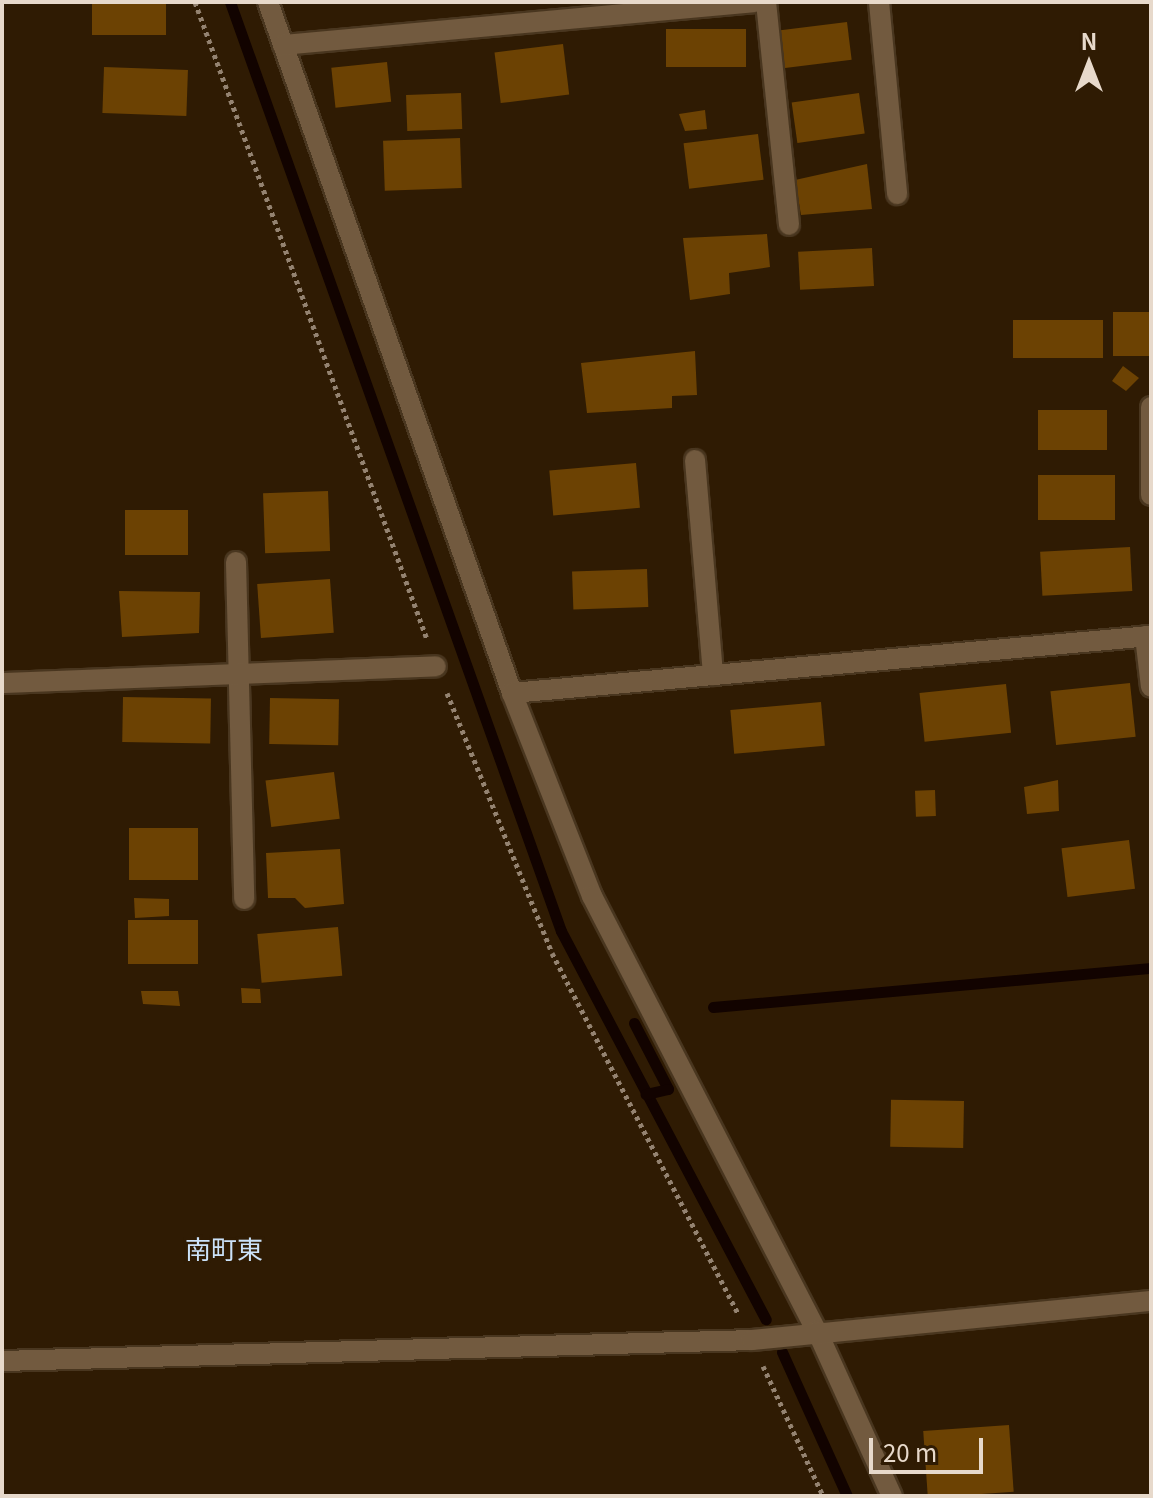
<!DOCTYPE html>
<html>
<head>
<meta charset="utf-8">
<style>
	body { margin:0 }
	#map { position:relative; width:1153px; height:1498px; overflow:hidden; background:#2f1b03; font-family:Georgia,"Noto Sans JP",serif }
	div>[style] { position:absolute }
	.stream>* { height:11px; margin:-5.5px; padding:0 5.5px; transform-origin:5.5px; border-radius:5.5px; background:#120300 }
	.building>* { inset:0; background:#6c4203; transform-origin:0 0 }
	.path>* { height:5px; margin-top:-2.5px; transform-origin:0; background:repeating-linear-gradient(90deg,#948371 0 4px,transparent 0 8px) }
	.roads { filter:drop-shadow(2px 0 #49361f) drop-shadow(-2px 0 #49361f) drop-shadow(0 2px #49361f) drop-shadow(0 -2px #49361f) }
	.minor>* { height:20px; margin:-10px; padding:0 10px; transform-origin:10px; border-radius:10px; background:#725a3f }
	span { translate:-50% -50%; white-space:nowrap; text-align:center; line-height:1.15; -webkit-text-stroke:6px #2f1b03; paint-order:stroke }
	.quarter-label { font-size:26px; color:#cbe2f9 }
	.frame { position:absolute; inset:0; border:4px solid #e7d9cb; pointer-events:none }
	.north { position:absolute; left:1049px; top:24px; width:80px; height:80px; -webkit-text-stroke:6px #2f1b03; paint-order:stroke; rotate:0deg; font-size:22px; font-weight:700; line-height:32px; text-align:center; color:#e7d9cb }
	.north::after { content:''; display:block; margin:auto; width:28px; height:36px; background:#e7d9cb; clip-path:polygon(50% 0,100% 100%,50% 72%,0 100%) }
	.scale { position:absolute; left:869px; top:1438px; width:114px; height:36px; box-sizing:border-box; border:4px solid #e7d9cb; border-top:0; padding-left:10px; font-size:24px; line-height:28px; white-space:nowrap; color:#e7d9cb; -webkit-text-stroke:6px #2f1b03; paint-order:stroke }
</style>
</head>
<body>
<div id="map">
	<div class="stream">
		<div style="left:230px;top:2px;width:986px;rotate:70.39deg"></div>
		<div style="left:561px;top:931px;width:439px;rotate:62.2deg"></div>
		<div style="left:713px;top:1007px;width:440px;rotate:-5.1deg"></div>
		<div style="left:634px;top:1023px;width:74px;rotate:62.7deg"></div>
		<div style="left:668px;top:1089px;width:23px;rotate:167deg"></div>
		<div style="left:782px;top:1352px;width:158px;rotate:65.7deg"></div>
	</div>
	<div class="building">
		<div style="left:92px;top:2px;width:74px;height:33px"></div>
		<div style="left:847px;top:22px;width:38px;height:69px;rotate:83deg"></div>
		<div style="left:746px;top:29px;width:38px;height:80px;rotate:90deg"></div>
		<div style="left:563px;top:44px;width:51px;height:69px;rotate:83deg"></div>
		<div style="left:387px;top:62px;width:40px;height:56px;rotate:84deg"></div>
		<div style="left:104px;top:67px;width:84px;height:46px;rotate:2deg"></div>
		<div style="left:461px;top:93px;width:36px;height:55px;rotate:88deg"></div>
		<div style="left:859px;top:93px;width:41px;height:68px;rotate:82deg"></div>
		<div style="clip-path:polygon(705px 110px,707px 129px,685px 131px,679px 114px)"></div>
		<div style="left:758px;top:134px;width:46px;height:75px;rotate:83deg"></div>
		<div style="left:460px;top:138px;width:50px;height:77px;rotate:88deg"></div>
		<div style="clip-path:polygon(867px 164px,872px 209px,801px 215px,795px 180px)"></div>
		<div style="clip-path:polygon(767px 234px,770px 267px,729px 273px,730px 294px,690px 300px,683px 238px)"></div>
		<div style="left:872px;top:248px;width:38px;height:74px;rotate:87deg"></div>
		<div style="left:1151px;top:312px;width:44px;height:38px;rotate:90deg"></div>
		<div style="left:1103px;top:320px;width:38px;height:90px;rotate:90deg"></div>
		<div style="clip-path:polygon(695px 351px,697px 395px,672px 396px,672px 408px,587px 413px,581px 363px)"></div>
		<div style="clip-path:polygon(1123px 366px,1139px 378px,1126px 391px,1112px 381px)"></div>
		<div style="left:1107px;top:410px;width:40px;height:69px;rotate:90deg"></div>
		<div style="left:636px;top:463px;width:45px;height:87px;rotate:85deg"></div>
		<div style="left:1115px;top:475px;width:45px;height:77px;rotate:90deg"></div>
		<div style="left:328px;top:491px;width:60px;height:65px;rotate:88deg"></div>
		<div style="left:125px;top:510px;width:63px;height:45px"></div>
		<div style="left:1130px;top:547px;width:44px;height:90px;rotate:87deg"></div>
		<div style="left:647px;top:569px;width:38px;height:75px;rotate:88deg"></div>
		<div style="left:330px;top:579px;width:54px;height:73px;rotate:86deg"></div>
		<div style="clip-path:polygon(119px 591px,200px 592px,199px 633px,122px 637px)"></div>
		<div style="left:1130px;top:683px;width:54px;height:80px;rotate:84deg"></div>
		<div style="left:1006px;top:684px;width:49px;height:87px;rotate:84deg"></div>
		<div style="left:123px;top:697px;width:88px;height:45px;rotate:1deg"></div>
		<div style="left:270px;top:698px;width:69px;height:46px;rotate:1deg"></div>
		<div style="left:821px;top:702px;width:44px;height:91px;rotate:85deg"></div>
		<div style="left:334px;top:772px;width:47px;height:69px;rotate:83deg"></div>
		<div style="clip-path:polygon(1058px 780px,1059px 811px,1027px 814px,1024px 787px)"></div>
		<div style="left:935px;top:790px;width:26px;height:20px;rotate:88deg"></div>
		<div style="left:198px;top:828px;width:52px;height:69px;rotate:90deg"></div>
		<div style="left:1129px;top:840px;width:49px;height:68px;rotate:83deg"></div>
		<div style="clip-path:polygon(340px 849px,344px 904px,305px 908px,295px 898px,268px 898px,266px 853px)"></div>
		<div style="clip-path:polygon(134px 898px,169px 899px,169px 916px,135px 918px)"></div>
		<div style="left:198px;top:920px;width:44px;height:70px;rotate:90deg"></div>
		<div style="left:338px;top:927px;width:49px;height:81px;rotate:85deg"></div>
		<div style="clip-path:polygon(241px 988px,260px 989px,261px 1003px,242px 1003px)"></div>
		<div style="clip-path:polygon(141px 991px,178px 991px,180px 1006px,143px 1004px)"></div>
		<div style="left:964px;top:1101px;width:47px;height:73px;rotate:91deg"></div>
		<div style="left:1009px;top:1425px;width:67px;height:86px;rotate:86deg"></div>
	</div>
	<div class="path">
		<div style="left:195px;top:2px;width:678px;rotate:69.99deg"></div>
		<div style="left:447px;top:693px;width:280px;rotate:68deg"></div>
		<div style="left:552px;top:953px;width:406px;rotate:62.7deg"></div>
		<div style="left:763px;top:1366px;width:143px;rotate:65.2deg"></div>
	</div>
	<div class="roads">
		<div class="minor">
			<div style="left:268px;top:2px;width:733px;rotate:70.55deg"></div>
			<div style="left:512px;top:693px;width:218px;rotate:68.5deg"></div>
			<div style="left:592px;top:896px;width:490px;rotate:62.7deg"></div>
			<div style="left:817px;top:1331px;width:181px;rotate:65.6deg"></div>
			<div style="left:766px;top:2px;width:224px;rotate:84.1deg"></div>
			<div style="left:879px;top:2px;width:193px;rotate:84.6deg"></div>
			<div style="left:283px;top:45px;width:473px;rotate:-5.2deg"></div>
			<div style="left:1151px;top:407px;width:88px;rotate:90deg"></div>
			<div style="left:695px;top:460px;width:216px;rotate:85.2deg"></div>
			<div style="left:236px;top:562px;width:337px;rotate:88.6deg"></div>
			<div style="left:1145px;top:636px;width:51px;rotate:83.3deg"></div>
			<div style="left:2px;top:683px;width:434px;rotate:-2.2deg"></div>
			<div style="left:512px;top:693px;width:642px;rotate:-5.1deg"></div>
			<div style="left:2px;top:1361px;width:750px;rotate:-1.6deg"></div>
			<div style="left:752px;top:1340px;width:401px;rotate:-5.6deg"></div>
		</div>
	</div>
	<div class="quarter-label">
		<span style="left:224px;top:1248px">南町東</span>
	</div>
	<div class="frame"></div>
	<div class="north">N</div>
	<div class="scale">20 m</div>
</div>
</body>
</html>
